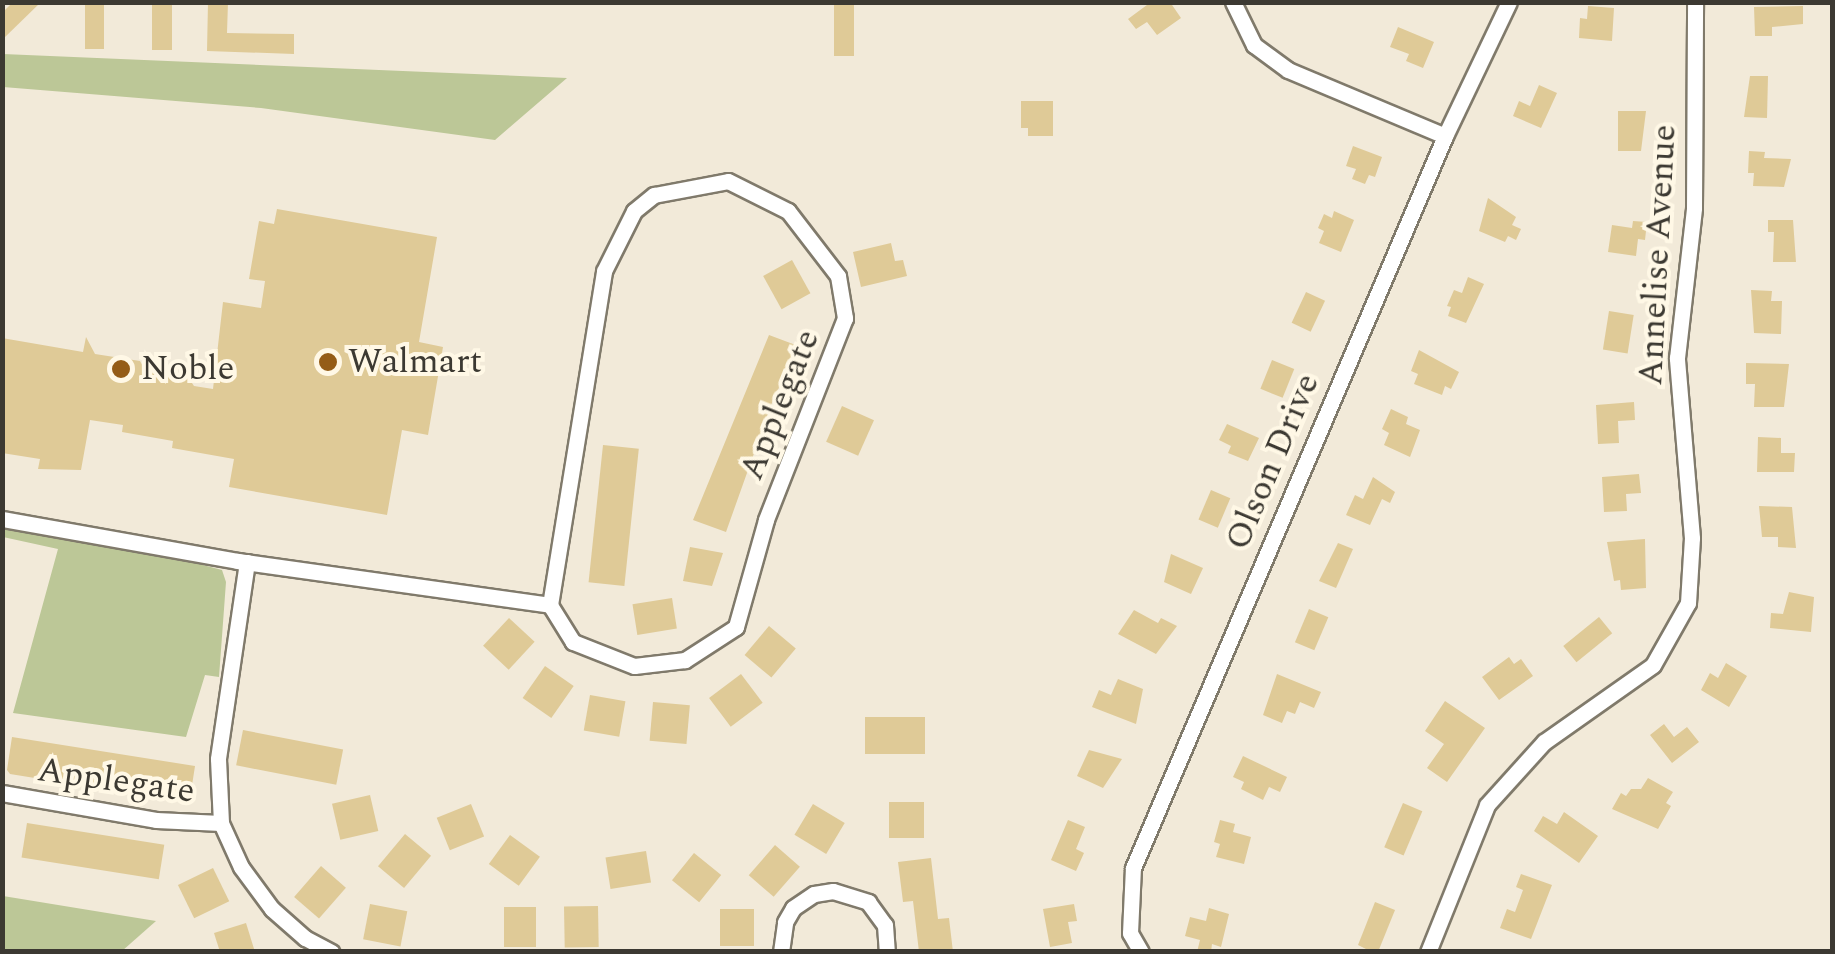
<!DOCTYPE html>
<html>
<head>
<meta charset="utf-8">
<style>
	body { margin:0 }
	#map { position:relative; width:1835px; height:954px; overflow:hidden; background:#f2ead9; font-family:Spectral,serif }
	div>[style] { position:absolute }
	.green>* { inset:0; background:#bcc797 }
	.building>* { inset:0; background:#dfca97; transform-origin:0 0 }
	.roads { filter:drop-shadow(2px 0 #807a6b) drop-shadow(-2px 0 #807a6b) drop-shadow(0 2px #807a6b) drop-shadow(0 -2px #807a6b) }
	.minor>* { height:15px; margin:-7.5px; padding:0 7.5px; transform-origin:7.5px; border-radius:7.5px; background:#fff }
	.dots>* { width:28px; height:28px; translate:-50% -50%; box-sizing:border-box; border:5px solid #fff8e6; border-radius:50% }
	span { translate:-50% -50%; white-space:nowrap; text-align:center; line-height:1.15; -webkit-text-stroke:8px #fff8e6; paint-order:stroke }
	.street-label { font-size:35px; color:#3c3932 }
	.poi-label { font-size:35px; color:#3c3932 }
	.left { translate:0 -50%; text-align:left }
	.frame { position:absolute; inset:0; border:5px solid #3c3932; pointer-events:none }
</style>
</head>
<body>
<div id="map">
	<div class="green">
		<div style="clip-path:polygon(3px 54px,567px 78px,495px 140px,261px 108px,3px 87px)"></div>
		<div style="clip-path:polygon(2px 524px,146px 550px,222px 570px,226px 582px,219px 677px,205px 675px,186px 737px,13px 713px,58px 549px,3px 537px)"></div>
		<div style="clip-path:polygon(2px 896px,3px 896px,156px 921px,122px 951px,3px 951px)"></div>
	</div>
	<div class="building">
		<div style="clip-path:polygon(13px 2px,41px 2px,2px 40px,2px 13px)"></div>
		<div style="left:85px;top:2px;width:19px;height:47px"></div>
		<div style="left:152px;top:2px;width:20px;height:48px"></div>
		<div style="clip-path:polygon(208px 2px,228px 2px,227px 33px,294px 34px,294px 54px,207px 51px)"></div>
		<div style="left:834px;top:2px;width:20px;height:54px"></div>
		<div style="clip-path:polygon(1151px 2px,1170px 2px,1181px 18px,1157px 35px,1147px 22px,1136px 29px,1128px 19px)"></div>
		<div style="clip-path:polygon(1588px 6px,1614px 8px,1612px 41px,1579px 38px,1580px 18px,1587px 19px)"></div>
		<div style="clip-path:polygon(1803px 6px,1803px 24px,1772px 27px,1772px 36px,1755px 36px,1754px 7px)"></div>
		<div style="clip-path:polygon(1398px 27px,1434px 42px,1423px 68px,1406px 61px,1409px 54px,1390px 47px)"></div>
		<div style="clip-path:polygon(1750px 76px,1768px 76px,1767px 118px,1744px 117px)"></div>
		<div style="clip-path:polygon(1539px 85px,1557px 93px,1541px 128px,1513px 116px,1519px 101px,1530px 106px)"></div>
		<div style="clip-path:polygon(1021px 101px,1053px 101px,1053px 136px,1028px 136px,1028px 128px,1021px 128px)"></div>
		<div style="clip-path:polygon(1618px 111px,1646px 111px,1641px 151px,1618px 151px)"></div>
		<div style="clip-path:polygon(1353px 146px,1382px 157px,1375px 177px,1369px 175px,1365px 184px,1352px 179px,1356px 169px,1346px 166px)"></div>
		<div style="clip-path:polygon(1749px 151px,1765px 152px,1764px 158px,1791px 159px,1784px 187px,1753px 186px,1754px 173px,1748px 173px)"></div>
		<div style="clip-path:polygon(1488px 198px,1516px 217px,1512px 225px,1521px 229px,1516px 240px,1508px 236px,1505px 242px,1479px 231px)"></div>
		<div style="clip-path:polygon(277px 209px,437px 237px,419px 342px,443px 347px,428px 435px,402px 430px,387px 515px,229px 487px,234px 459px,172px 448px,173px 441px,122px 432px,123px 425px,90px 420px,81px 470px,38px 469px,40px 459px,2px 453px,2px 338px,83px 352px,86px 337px,95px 354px,140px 361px,145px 370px,188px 377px,194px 386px,213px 389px,223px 302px,261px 308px,265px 281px,249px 279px,259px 221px,274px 224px)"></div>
		<div style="clip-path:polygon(1334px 211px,1354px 220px,1341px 252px,1319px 243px,1324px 231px,1318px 228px,1324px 214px,1332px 218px)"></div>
		<div style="clip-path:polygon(1768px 220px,1793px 220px,1796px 262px,1773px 262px,1774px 232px,1768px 232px)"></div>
		<div style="clip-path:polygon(1633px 221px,1647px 222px,1645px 240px,1638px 239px,1636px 256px,1608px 252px,1612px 225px,1632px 228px)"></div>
		<div style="clip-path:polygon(891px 243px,895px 261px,903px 260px,907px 276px,861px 287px,853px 252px)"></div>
		<div style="left:792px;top:260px;width:38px;height:33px;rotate:61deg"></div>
		<div style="clip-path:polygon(1468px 277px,1484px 284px,1466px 323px,1448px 316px,1451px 307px,1447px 306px,1454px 290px,1462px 293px)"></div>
		<div style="clip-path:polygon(1751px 290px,1772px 291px,1771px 301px,1782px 301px,1781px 334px,1754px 333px)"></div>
		<div style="left:1306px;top:292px;width:21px;height:34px;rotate:25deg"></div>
		<div style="left:1609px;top:311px;width:25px;height:39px;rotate:9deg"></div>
		<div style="clip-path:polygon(769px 335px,801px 347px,774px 397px,726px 532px,693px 520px)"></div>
		<div style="clip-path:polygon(1419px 350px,1459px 372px,1451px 389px,1445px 386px,1442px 395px,1414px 384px,1418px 374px,1411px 371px)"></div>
		<div style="left:1272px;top:360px;width:24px;height:31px;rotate:22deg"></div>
		<div style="clip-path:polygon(1746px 363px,1789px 364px,1784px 407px,1754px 407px,1755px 384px,1746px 384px)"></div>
		<div style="clip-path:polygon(1634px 402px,1635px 420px,1618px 421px,1619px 443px,1598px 444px,1596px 405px)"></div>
		<div style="left:842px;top:406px;width:35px;height:39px;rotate:24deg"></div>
		<div style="clip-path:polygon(1391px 409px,1408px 417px,1406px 424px,1420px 430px,1410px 457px,1384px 445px,1389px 433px,1382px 429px)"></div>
		<div style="clip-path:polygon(1227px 424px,1259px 438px,1248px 461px,1228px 453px,1231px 446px,1219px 440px)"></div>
		<div style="clip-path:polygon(1758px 437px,1781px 438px,1781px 453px,1795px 453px,1794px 472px,1757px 472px)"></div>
		<div style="left:603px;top:445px;width:36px;height:138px;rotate:6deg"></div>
		<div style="clip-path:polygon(1639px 474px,1641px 493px,1626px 494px,1627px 511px,1604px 512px,1602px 477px)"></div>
		<div style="clip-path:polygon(1373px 477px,1395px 492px,1390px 503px,1382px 499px,1370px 525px,1346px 515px,1355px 495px,1363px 499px)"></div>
		<div style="left:1211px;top:490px;width:21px;height:32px;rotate:23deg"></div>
		<div style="clip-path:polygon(1759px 506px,1792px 507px,1796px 548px,1778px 547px,1778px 537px,1762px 537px)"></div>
		<div style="clip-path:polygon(1645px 539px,1646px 588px,1621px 590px,1620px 580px,1614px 581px,1607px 542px)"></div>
		<div style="clip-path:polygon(1338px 543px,1353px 549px,1336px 588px,1319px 581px)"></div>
		<div style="clip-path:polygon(690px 547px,723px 553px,712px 586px,683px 581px)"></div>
		<div style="clip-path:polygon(1171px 554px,1203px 568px,1191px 594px,1164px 582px)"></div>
		<div style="clip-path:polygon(1789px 592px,1814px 597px,1811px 632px,1770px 628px,1771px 613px,1783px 614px)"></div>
		<div style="left:672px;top:598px;width:31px;height:40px;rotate:81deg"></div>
		<div style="left:1309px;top:609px;width:21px;height:36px;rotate:23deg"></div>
		<div style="clip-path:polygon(1134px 610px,1158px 623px,1161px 618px,1177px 626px,1156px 654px,1118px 634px)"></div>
		<div style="left:1599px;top:617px;width:21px;height:46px;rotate:51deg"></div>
		<div style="left:509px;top:618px;width:35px;height:38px;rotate:43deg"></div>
		<div style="left:769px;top:626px;width:35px;height:38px;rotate:40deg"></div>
		<div style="clip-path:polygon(1509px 657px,1514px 664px,1521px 659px,1533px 676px,1499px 700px,1482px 677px)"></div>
		<div style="clip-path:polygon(1726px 663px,1747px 676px,1729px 707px,1701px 690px,1710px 673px,1718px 678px)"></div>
		<div style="left:545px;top:666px;width:35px;height:39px;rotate:35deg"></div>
		<div style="left:741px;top:674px;width:36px;height:40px;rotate:53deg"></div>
		<div style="clip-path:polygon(1277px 674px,1321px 692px,1314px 708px,1300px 702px,1295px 714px,1287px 711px,1282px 723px,1263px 715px)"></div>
		<div style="clip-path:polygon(1118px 679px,1143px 689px,1136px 724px,1092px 707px,1099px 690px,1111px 695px)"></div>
		<div style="left:590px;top:695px;width:36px;height:36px;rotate:10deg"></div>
		<div style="clip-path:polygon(1445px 701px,1485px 728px,1447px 782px,1427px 768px,1444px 744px,1425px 731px)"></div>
		<div style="left:653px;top:702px;width:37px;height:39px;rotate:5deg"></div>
		<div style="left:865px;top:717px;width:60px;height:37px"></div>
		<div style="clip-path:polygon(1664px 724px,1674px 737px,1687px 727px,1699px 742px,1672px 763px,1650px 735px)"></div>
		<div style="left:243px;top:730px;width:102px;height:36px;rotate:11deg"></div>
		<div style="clip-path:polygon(12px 737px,195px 766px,190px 798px,128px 793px,10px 774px,7px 770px)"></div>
		<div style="clip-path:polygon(1089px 750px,1122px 759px,1103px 788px,1077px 776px)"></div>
		<div style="clip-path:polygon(1243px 756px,1287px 777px,1280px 792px,1269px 787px,1263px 800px,1241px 789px,1244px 782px,1233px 777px)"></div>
		<div style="clip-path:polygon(1648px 778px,1673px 792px,1666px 803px,1671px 806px,1658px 829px,1612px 809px,1621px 793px,1626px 796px,1631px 789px,1641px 789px)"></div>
		<div style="left:370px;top:795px;width:37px;height:39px;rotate:77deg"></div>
		<div style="left:889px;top:802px;width:35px;height:36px"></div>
		<div style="left:1403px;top:803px;width:21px;height:48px;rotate:23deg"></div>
		<div style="left:471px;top:804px;width:35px;height:37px;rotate:68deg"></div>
		<div style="left:813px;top:804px;width:37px;height:36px;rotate:31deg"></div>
		<div style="clip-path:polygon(1564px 812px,1598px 836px,1579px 863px,1534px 831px,1543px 816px,1557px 824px)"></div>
		<div style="clip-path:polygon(1068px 820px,1085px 827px,1076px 849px,1084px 853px,1076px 871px,1051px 860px)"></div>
		<div style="clip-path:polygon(1220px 820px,1235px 824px,1233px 832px,1251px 837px,1244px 864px,1216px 857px,1220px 844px,1214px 842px)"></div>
		<div style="left:27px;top:823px;width:139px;height:35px;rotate:9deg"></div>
		<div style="left:405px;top:834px;width:34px;height:42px;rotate:40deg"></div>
		<div style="left:510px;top:835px;width:37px;height:36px;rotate:36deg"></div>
		<div style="left:775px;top:845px;width:33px;height:40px;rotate:41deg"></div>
		<div style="left:646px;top:851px;width:32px;height:41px;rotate:81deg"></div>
		<div style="left:694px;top:853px;width:35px;height:35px;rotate:39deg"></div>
		<div style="clip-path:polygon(931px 858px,938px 919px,949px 918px,953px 952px,919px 952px,913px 901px,903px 902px,898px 862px)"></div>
		<div style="left:321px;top:866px;width:33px;height:41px;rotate:41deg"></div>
		<div style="left:213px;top:868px;width:37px;height:39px;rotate:64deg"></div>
		<div style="clip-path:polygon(1521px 874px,1552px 885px,1531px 939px,1500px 928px,1507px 909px,1515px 912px,1523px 890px,1516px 887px)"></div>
		<div style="clip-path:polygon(1375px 902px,1395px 910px,1378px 952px,1372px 952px,1358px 945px)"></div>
		<div style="left:370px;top:904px;width:38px;height:36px;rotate:11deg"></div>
		<div style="clip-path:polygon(1074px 904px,1077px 921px,1068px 922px,1072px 943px,1050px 947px,1043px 909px)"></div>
		<div style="left:598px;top:906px;width:41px;height:34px;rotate:89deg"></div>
		<div style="left:504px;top:907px;width:32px;height:40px"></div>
		<div style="clip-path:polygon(1209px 908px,1229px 914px,1221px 947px,1212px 944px,1211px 952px,1197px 952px,1200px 940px,1185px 936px,1190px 917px,1206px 921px)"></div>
		<div style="left:720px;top:909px;width:34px;height:37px"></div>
		<div style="clip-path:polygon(246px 923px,255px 952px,220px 952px,214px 933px)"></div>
	</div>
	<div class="roads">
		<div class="minor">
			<div style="left:1233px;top:2px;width:48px;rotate:64deg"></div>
			<div style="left:1254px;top:45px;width:42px;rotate:36.3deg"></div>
			<div style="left:1288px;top:70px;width:170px;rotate:22.8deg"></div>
			<div style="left:728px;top:181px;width:67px;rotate:26.6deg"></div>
			<div style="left:788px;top:211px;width:82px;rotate:52.4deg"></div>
			<div style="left:838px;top:276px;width:43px;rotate:80.5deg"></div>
			<div style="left:845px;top:318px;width:217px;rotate:111.4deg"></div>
			<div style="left:766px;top:520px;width:111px;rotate:105.7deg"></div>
			<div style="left:736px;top:627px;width:61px;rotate:147.1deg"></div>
			<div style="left:685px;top:660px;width:51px;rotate:173.3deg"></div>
			<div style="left:634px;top:666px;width:66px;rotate:-158.5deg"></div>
			<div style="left:573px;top:642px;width:44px;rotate:-121.9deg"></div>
			<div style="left:550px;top:605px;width:338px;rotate:-80.8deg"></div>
			<div style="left:604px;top:271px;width:67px;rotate:-63.4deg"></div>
			<div style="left:634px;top:211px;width:26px;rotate:-39deg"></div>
			<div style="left:654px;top:195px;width:75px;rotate:-10.7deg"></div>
			<div style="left:2px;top:519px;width:240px;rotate:10.1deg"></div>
			<div style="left:238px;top:561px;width:315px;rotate:8deg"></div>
			<div style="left:247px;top:562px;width:199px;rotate:98.4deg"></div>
			<div style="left:218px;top:759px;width:64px;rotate:87.3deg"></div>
			<div style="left:221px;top:823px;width:48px;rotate:65.6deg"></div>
			<div style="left:241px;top:867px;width:52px;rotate:53.6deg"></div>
			<div style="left:272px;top:909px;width:44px;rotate:41.3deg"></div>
			<div style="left:305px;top:938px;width:30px;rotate:28deg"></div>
			<div style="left:2px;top:793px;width:156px;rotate:9.9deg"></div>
			<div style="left:156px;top:820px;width:65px;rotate:2.6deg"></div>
			<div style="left:781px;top:952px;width:30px;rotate:-82deg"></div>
			<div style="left:785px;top:922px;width:16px;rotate:-60deg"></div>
			<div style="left:793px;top:908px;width:25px;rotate:-34deg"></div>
			<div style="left:814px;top:894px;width:19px;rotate:-9deg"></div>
			<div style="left:833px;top:891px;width:37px;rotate:17deg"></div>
			<div style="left:868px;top:902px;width:29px;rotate:54deg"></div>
			<div style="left:885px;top:925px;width:27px;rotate:86deg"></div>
			<div style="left:1141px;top:952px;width:22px;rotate:-120deg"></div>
			<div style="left:1130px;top:933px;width:65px;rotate:-87.4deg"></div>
			<div style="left:1133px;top:868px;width:796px;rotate:-66.91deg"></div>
			<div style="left:1445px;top:136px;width:148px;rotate:-64.5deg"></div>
			<div style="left:1428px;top:952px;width:158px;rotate:-68.1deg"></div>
			<div style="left:1487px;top:805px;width:85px;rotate:-47.9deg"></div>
			<div style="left:1544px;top:742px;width:133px;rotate:-35.2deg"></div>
			<div style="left:1653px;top:665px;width:71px;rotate:-60.6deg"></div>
			<div style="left:1688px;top:603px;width:65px;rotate:-86.5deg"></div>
			<div style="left:1692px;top:538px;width:181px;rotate:-94.8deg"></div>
			<div style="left:1677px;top:358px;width:151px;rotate:-83.5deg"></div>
			<div style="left:1694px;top:208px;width:206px;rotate:-89.7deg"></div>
		</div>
	</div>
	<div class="dots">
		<div style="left:328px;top:362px;background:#945c17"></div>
		<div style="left:121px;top:369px;background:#945c17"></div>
	</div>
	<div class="street-label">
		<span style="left:1658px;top:255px;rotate:-87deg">Annelise Avenue</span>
		<span style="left:780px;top:405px;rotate:-68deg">Applegate</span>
		<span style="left:1273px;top:462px;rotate:-67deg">Olson Drive</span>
		<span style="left:116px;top:781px;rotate:8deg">Applegate</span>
	</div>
	<div class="poi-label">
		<span class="left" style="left:348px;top:362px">Walmart</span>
		<span class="left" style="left:141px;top:369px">Noble</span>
	</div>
	<div class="frame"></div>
</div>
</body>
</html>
